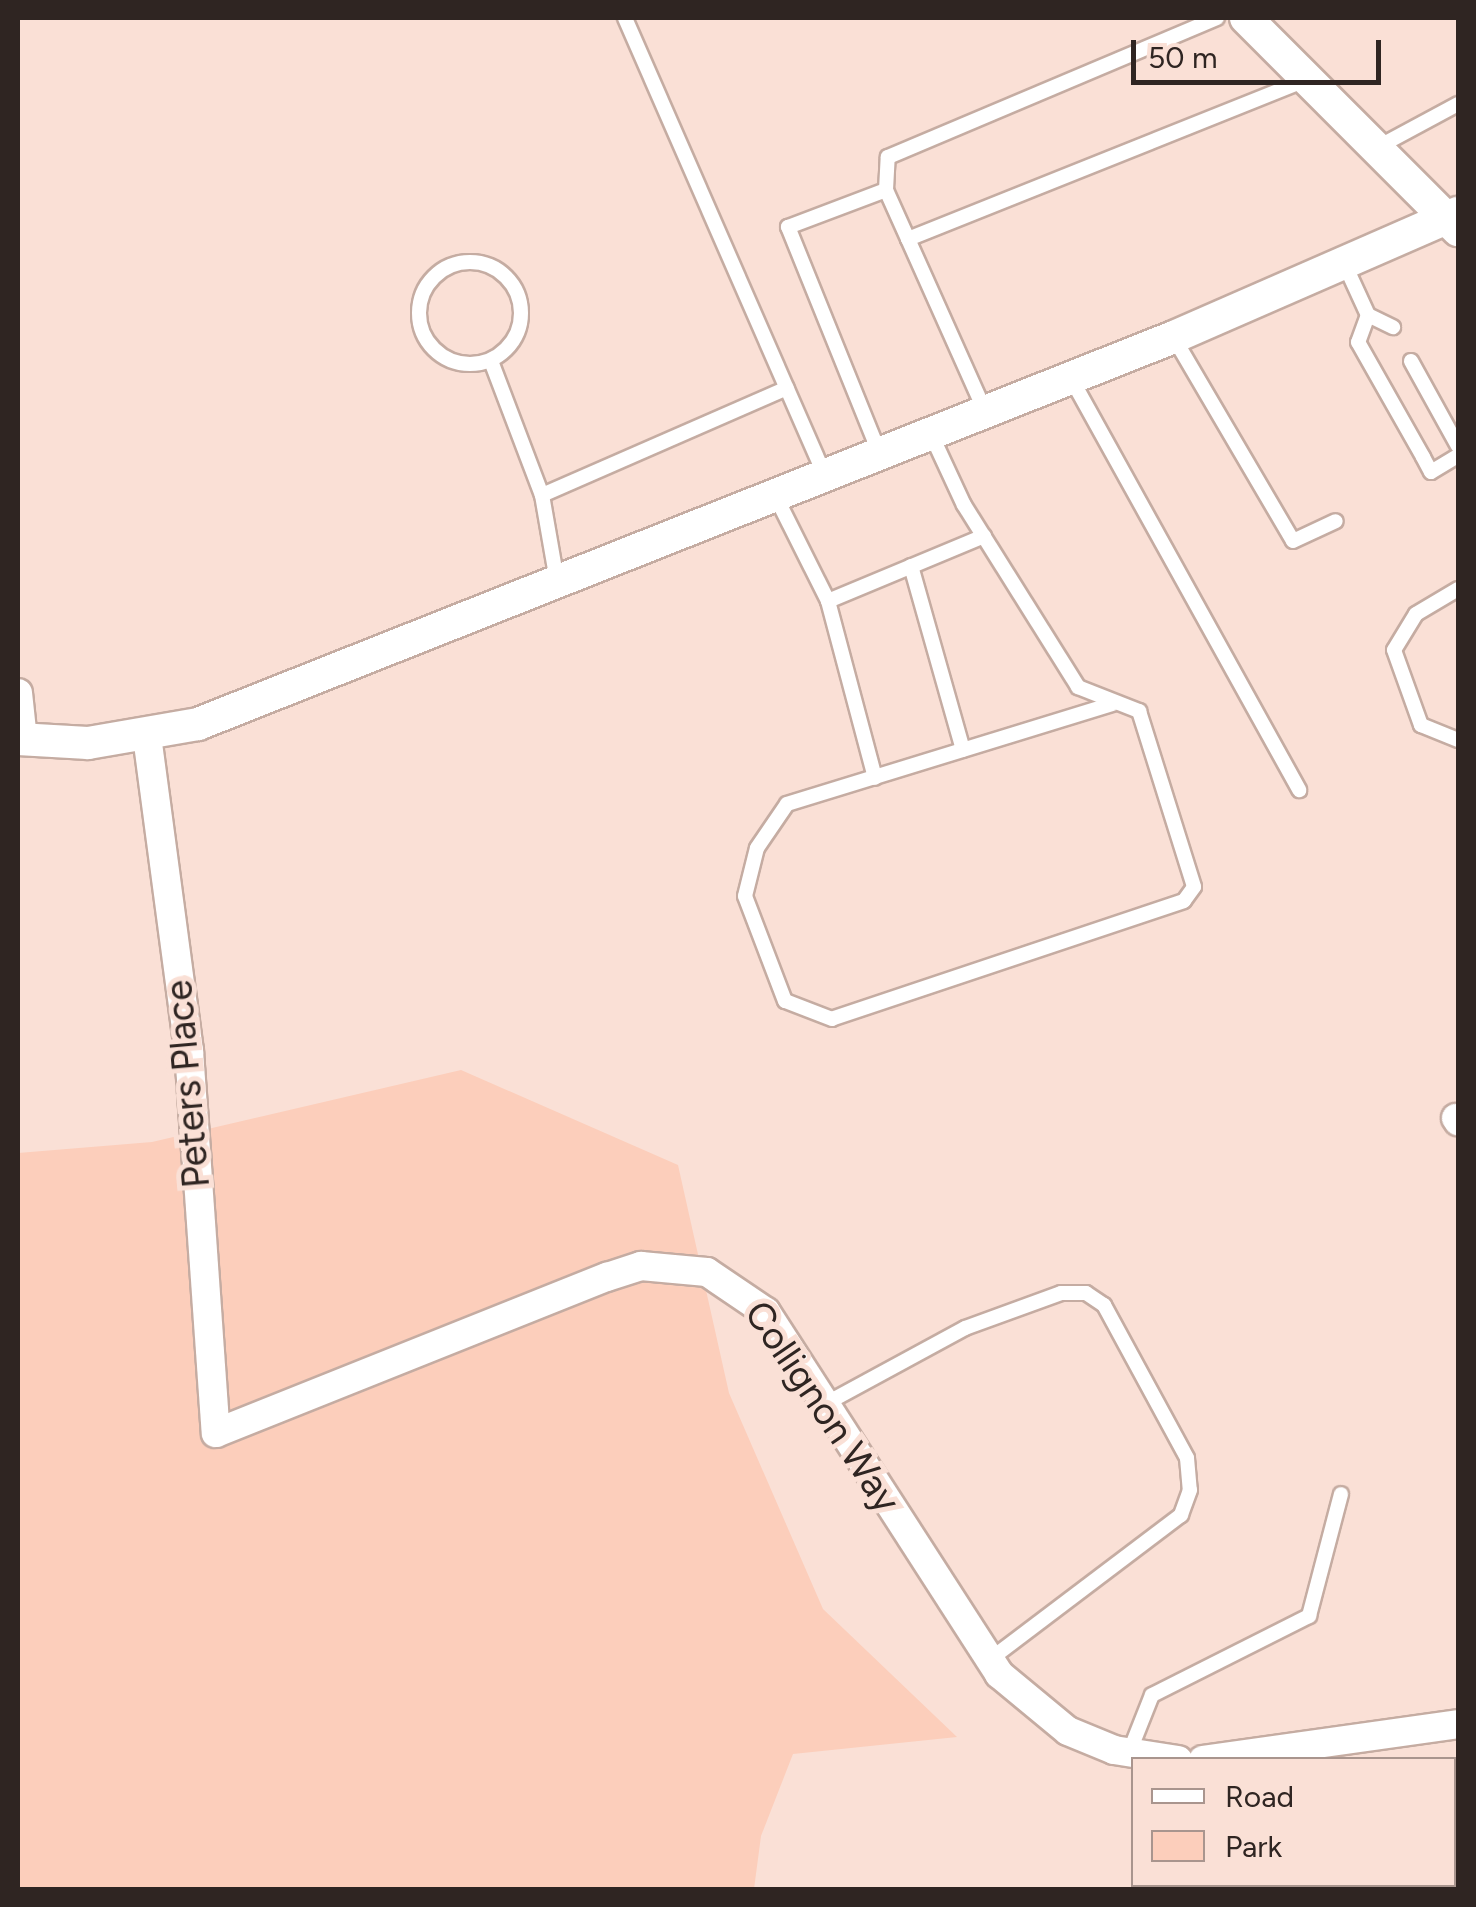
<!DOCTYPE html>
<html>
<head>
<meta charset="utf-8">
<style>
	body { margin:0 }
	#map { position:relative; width:1476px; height:1907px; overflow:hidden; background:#fae0d6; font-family:Figtree,sans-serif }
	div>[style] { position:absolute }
	.green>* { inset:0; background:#fccebb }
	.roads { filter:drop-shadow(2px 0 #c5aca2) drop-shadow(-2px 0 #c5aca2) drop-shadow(0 2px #c5aca2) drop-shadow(0 -2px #c5aca2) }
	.service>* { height:14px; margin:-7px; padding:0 7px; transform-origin:7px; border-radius:7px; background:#fff }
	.service>.ring { margin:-7px; padding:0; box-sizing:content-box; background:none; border:14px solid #fff; border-radius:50% }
	.minor>* { height:28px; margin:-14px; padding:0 14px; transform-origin:14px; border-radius:14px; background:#fff }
	.tertiary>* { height:32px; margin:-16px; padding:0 16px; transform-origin:16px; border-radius:16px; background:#fff }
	span { translate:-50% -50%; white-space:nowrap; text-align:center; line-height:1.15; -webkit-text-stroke:10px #fae0d6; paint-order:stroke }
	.street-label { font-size:38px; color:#2f2522 }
	.frame { position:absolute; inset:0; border:20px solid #2f2522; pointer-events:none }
	.legend { position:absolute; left:1131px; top:1757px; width:325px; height:130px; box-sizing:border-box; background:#fae0d6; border:2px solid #a9958e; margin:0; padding:12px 18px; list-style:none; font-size:30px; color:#2f2522 }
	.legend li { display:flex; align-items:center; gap:20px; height:50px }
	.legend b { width:50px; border:2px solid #a9958e }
	.scale { position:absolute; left:1131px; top:40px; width:250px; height:45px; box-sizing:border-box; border:5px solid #2f2522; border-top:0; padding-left:12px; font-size:30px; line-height:35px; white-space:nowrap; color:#2f2522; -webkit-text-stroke:8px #fae0d6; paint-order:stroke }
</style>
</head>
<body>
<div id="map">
	<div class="green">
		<div style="clip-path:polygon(461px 1070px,678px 1165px,729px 1393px,823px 1609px,957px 1737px,793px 1754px,761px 1836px,754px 1889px,18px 1890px,18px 1153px,152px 1142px)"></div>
	</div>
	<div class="roads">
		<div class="service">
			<div style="left:625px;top:18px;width:498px;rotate:66.4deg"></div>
			<div style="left:1378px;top:147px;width:91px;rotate:-28.3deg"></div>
			<div style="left:886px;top:190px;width:33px;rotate:-87deg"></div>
			<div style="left:888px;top:157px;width:357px;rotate:-22.9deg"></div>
			<div style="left:908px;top:239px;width:188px;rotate:65.9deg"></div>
			<div class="ring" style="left:419px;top:262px;width:88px;height:88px"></div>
			<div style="left:1345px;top:265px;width:55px;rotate:65.3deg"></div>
			<div style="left:1368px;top:315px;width:29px;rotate:110deg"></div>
			<div style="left:1358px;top:342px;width:132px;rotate:60.5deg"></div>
			<div style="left:1423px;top:457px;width:17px;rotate:62deg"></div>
			<div style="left:1431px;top:472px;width:31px;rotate:-31deg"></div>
			<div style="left:1368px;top:315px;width:28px;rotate:26deg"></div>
			<div style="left:1174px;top:338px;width:235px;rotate:59.6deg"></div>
			<div style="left:1293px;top:541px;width:47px;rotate:-24.9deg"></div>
			<div style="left:491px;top:361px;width:143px;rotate:69.2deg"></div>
			<div style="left:542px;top:495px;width:87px;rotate:80.1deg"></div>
			<div style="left:1411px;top:361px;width:97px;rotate:61.1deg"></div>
			<div style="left:1072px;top:380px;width:469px;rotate:61deg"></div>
			<div style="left:931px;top:434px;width:78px;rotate:65.1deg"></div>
			<div style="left:964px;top:505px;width:215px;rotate:57.9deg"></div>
			<div style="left:1078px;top:687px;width:66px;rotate:21.5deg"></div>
			<div style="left:1139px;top:711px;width:184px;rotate:72.6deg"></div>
			<div style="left:1194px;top:887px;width:17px;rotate:126deg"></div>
			<div style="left:1184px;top:901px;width:371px;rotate:161.5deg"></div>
			<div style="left:832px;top:1019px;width:50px;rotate:-159deg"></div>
			<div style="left:785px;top:1001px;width:112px;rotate:-110.9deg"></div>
			<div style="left:745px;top:896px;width:49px;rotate:-76deg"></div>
			<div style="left:757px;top:848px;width:53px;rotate:-55.7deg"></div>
			<div style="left:787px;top:804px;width:340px;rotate:-17.1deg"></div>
			<div style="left:879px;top:452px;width:243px;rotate:-112deg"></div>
			<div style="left:788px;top:227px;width:105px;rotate:-20.7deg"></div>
			<div style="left:886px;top:190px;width:54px;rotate:65.8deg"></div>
			<div style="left:908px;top:239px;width:428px;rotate:-21.8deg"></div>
			<div style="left:542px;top:495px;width:267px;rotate:-23.6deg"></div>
			<div style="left:775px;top:495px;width:119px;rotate:63.4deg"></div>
			<div style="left:828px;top:601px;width:183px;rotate:75.1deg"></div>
			<div style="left:911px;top:566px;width:191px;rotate:74.2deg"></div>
			<div style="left:1458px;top:589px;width:49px;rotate:149.2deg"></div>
			<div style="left:1416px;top:614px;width:42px;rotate:121.4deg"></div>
			<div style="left:1394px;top:650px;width:80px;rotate:70.2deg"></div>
			<div style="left:1421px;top:725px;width:40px;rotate:22deg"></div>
			<div style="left:828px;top:601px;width:169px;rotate:-22.6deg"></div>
			<div style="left:825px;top:1404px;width:159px;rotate:-28.5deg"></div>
			<div style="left:965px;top:1328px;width:102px;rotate:-20deg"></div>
			<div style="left:1061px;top:1293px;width:25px"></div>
			<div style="left:1086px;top:1293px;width:22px;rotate:34deg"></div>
			<div style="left:1104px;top:1305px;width:174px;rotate:61.5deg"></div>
			<div style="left:1187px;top:1458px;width:32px;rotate:85deg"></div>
			<div style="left:1190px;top:1490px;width:27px;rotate:110deg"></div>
			<div style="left:1181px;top:1515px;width:241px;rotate:142.9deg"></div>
			<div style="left:1129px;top:1753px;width:62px;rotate:-68.4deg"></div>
			<div style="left:1152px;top:1695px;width:176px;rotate:-26.7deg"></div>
			<div style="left:1309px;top:1616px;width:126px;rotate:-75.3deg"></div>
			<div style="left:1209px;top:1884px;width:6px;rotate:90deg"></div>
		</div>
		<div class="minor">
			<div style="left:18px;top:693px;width:47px;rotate:83.9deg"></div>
			<div style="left:147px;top:736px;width:318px;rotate:82.4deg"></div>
			<div style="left:189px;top:1051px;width:383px;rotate:86deg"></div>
			<div style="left:216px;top:1433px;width:421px;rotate:-21.8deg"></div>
			<div style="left:607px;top:1277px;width:36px;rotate:-18deg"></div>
			<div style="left:641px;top:1266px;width:66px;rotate:5.2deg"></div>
			<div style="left:707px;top:1272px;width:71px;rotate:34.1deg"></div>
			<div style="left:766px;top:1312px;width:431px;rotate:57.2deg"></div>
			<div style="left:999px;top:1674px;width:89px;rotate:39.6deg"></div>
			<div style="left:1068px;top:1731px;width:50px;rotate:22.4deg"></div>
			<div style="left:1114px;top:1750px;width:65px;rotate:8.9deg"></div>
			<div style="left:1456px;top:1118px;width:4px;rotate:56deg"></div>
			<div style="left:1203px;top:1760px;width:258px;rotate:-8deg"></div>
		</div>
		<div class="tertiary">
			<div style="left:1246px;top:18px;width:300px;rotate:45deg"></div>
			<div style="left:18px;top:739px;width:70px;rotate:3.3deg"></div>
			<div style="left:88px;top:743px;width:112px;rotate:-9.8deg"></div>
			<div style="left:198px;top:724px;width:1050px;rotate:-21.63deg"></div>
			<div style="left:1174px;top:337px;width:310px;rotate:-23.6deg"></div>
		</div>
	</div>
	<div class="street-label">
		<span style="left:188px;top:1084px;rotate:-95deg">Peters Place</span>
		<span style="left:822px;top:1407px;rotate:56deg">Collignon Way</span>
	</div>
	<div class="frame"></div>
	<ul class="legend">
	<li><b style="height:12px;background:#fff"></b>Road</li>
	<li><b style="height:28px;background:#fccebb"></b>Park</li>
	</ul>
	<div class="scale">50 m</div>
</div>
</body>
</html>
